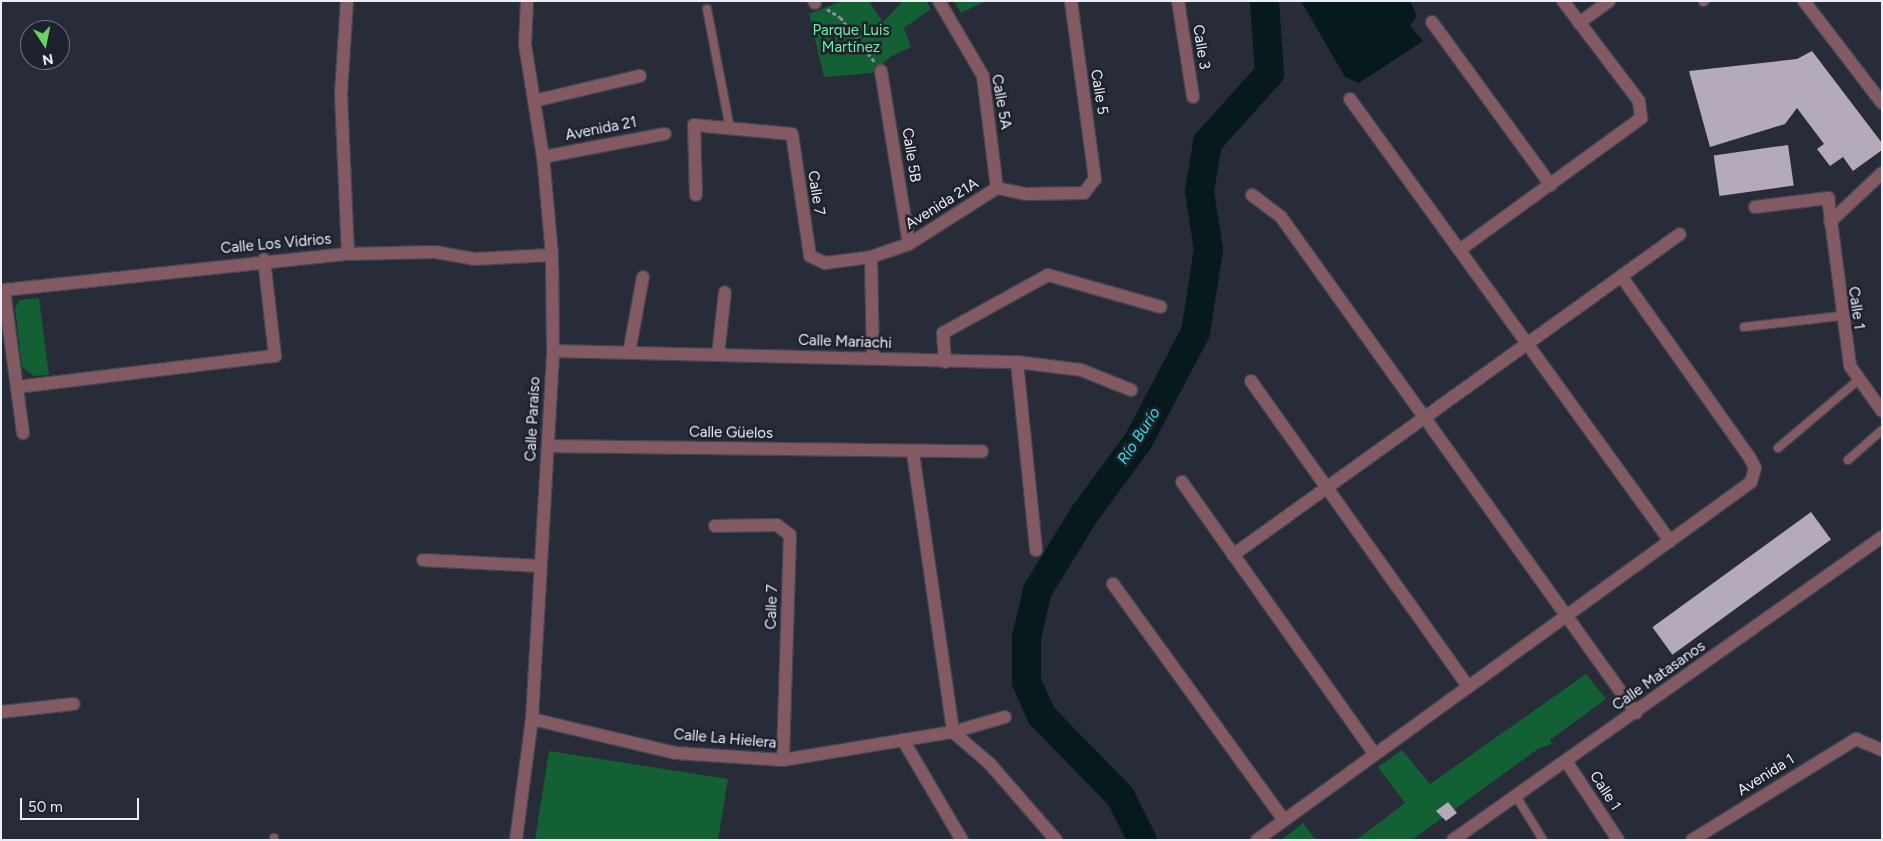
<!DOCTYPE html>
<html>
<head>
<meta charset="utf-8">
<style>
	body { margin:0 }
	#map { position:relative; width:1883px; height:841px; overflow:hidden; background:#282b38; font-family:Figtree,sans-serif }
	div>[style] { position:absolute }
	.green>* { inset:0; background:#136034 }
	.water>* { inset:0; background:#061a1b }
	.river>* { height:29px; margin:-14.5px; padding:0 14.5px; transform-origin:14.5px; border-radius:14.5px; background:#061a1b }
	.building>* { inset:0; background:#b4aab9; transform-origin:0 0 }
	.path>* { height:3px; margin-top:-1.5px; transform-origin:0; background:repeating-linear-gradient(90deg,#8d909b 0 4px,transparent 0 6.5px) }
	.roads { filter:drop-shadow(1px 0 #434653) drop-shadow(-1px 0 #434653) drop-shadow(0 1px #434653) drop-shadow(0 -1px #434653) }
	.service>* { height:8px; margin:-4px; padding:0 4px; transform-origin:4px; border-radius:4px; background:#845a62 }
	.minor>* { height:12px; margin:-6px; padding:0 6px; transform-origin:6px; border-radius:6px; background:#845a62 }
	span { translate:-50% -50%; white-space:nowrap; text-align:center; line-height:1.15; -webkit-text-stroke:5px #1e222e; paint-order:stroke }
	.park-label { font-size:15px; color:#73ed9e }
	.street-label { font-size:15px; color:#eceff8 }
	.water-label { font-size:16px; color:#39d7de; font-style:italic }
	.frame { position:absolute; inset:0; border:2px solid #eceff8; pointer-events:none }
	.north { position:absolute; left:20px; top:20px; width:50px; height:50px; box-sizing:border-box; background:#1e222e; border:1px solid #70747f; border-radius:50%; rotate:169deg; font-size:14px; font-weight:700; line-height:20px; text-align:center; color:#eceff8 }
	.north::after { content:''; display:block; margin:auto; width:18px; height:22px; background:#6ad363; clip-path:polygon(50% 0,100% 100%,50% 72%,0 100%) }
	.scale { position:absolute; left:20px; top:798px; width:119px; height:22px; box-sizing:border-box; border:2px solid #eceff8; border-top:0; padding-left:6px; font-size:15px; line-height:18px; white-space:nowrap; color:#eceff8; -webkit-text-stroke:4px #1e222e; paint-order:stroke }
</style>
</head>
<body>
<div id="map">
	<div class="green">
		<div style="clip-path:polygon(842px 1px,869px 1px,883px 22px,903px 1px,926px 1px,931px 9px,904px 28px,911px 47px,890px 57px,872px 73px,824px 77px,809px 14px)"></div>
		<div style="clip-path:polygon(954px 1px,986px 1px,961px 13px)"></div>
		<div style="clip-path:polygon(39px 298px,49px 375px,34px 376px,22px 367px,15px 308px,20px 300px)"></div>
		<div style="clip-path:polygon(1586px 674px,1606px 699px,1550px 740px,1552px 744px,1538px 749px,1412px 840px,1356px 840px,1405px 803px,1378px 767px,1402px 750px,1430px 784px)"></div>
		<div style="clip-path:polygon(549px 751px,728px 779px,718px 840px,535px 840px)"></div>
		<div style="clip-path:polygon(1303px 823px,1316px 840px,1281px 840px)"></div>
	</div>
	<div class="water">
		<div style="clip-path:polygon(1301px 1px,1410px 1px,1417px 16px,1410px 26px,1423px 41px,1359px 83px,1345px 77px)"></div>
	</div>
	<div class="river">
		<div style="left:1142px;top:840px;width:49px;rotate:-116.6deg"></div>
		<div style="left:1120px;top:796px;width:113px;rotate:-134.3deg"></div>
		<div style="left:1041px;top:715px;width:37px;rotate:-114deg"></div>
		<div style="left:1026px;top:681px;width:44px;rotate:-90deg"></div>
		<div style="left:1026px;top:637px;width:48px;rotate:-76.8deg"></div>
		<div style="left:1037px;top:590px;width:88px;rotate:-58.5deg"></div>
		<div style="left:1083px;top:515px;width:93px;rotate:-53.7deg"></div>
		<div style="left:1138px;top:440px;width:122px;rotate:-62.2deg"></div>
		<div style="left:1195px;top:332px;width:84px;rotate:-81.1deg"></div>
		<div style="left:1208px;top:249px;width:59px;rotate:-98.8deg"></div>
		<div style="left:1199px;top:191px;width:50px;rotate:-80.7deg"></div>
		<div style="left:1207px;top:142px;width:93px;rotate:-48.1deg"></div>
		<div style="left:1269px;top:73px;width:72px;rotate:-94deg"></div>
	</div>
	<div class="building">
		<div style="clip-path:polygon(1812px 51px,1882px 143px,1882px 150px,1853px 171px,1843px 157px,1830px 166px,1817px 149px,1824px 144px,1797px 108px,1785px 124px,1710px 147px,1689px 71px,1797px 59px)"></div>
		<div style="left:1788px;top:145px;width:41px;height:75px;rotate:82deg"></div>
		<div style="left:1811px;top:512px;width:34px;height:196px;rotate:54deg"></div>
		<div style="clip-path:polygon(1448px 802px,1457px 813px,1446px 821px,1436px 811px)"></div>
	</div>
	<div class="path">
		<div style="left:827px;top:9px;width:15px;rotate:32deg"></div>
		<div style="left:840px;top:17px;width:56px;rotate:52.3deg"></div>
	</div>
	<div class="roads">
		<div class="service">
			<div style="left:1703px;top:2px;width:2px;rotate:-27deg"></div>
			<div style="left:707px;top:9px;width:122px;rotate:79.1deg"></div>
			<div style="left:1744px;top:327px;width:97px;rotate:-6.5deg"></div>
			<div style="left:1778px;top:448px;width:104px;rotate:-40.3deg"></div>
			<div style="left:1848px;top:460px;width:45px;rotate:-41.4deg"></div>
			<div style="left:1516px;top:796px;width:52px;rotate:58.5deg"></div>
			<div style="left:274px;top:838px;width:2px;rotate:90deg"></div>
		</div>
		<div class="minor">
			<div style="left:347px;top:1px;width:93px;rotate:93.7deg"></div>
			<div style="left:341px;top:94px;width:160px;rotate:87.5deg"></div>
			<div style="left:814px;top:1px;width:2px;rotate:63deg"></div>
			<div style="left:939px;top:1px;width:87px;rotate:59.6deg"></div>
			<div style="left:983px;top:76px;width:113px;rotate:82.9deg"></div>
			<div style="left:1178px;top:1px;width:97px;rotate:81.1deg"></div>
			<div style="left:1804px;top:1px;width:128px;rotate:52.6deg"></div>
			<div style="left:1432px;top:22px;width:202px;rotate:53.9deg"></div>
			<div style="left:1579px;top:23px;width:37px;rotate:-36deg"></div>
			<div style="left:881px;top:71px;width:175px;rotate:80.8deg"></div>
			<div style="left:1350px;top:99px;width:546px;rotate:54.1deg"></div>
			<div style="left:534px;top:101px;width:109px;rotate:-13.3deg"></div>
			<div style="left:543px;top:157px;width:124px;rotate:-10.7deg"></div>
			<div style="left:696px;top:195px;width:70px;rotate:-91.6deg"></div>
			<div style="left:694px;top:125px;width:98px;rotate:5.2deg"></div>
			<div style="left:792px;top:134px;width:123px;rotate:81.6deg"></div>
			<div style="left:810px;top:256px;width:17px;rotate:25deg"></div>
			<div style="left:825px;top:263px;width:46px;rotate:-7.4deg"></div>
			<div style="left:871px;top:257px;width:40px;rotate:-18.9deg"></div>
			<div style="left:909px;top:244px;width:104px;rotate:-32.5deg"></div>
			<div style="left:997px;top:188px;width:30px;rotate:12deg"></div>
			<div style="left:1026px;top:194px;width:58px;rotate:-1deg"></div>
			<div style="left:1084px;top:193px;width:18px;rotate:-52deg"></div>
			<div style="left:1095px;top:179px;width:180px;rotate:-97.7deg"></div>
			<div style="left:1252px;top:195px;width:36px;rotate:37deg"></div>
			<div style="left:1281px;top:217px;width:610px;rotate:54.41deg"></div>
			<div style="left:1755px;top:207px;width:74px;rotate:-7deg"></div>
			<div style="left:1828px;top:198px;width:169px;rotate:82.5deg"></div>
			<div style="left:1850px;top:366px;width:55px;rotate:54.6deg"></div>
			<div style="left:1830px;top:222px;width:71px;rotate:-43.3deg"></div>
			<div style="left:1461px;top:249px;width:223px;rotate:-36deg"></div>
			<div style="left:1641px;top:118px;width:17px;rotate:-97deg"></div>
			<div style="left:1639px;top:101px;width:126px;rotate:-127.2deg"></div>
			<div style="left:871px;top:257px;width:102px;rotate:88.9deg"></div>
			<div style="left:553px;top:351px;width:464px;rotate:1.4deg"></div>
			<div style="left:1017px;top:362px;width:64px;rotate:7.1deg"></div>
			<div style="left:1081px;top:370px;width:54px;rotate:21.8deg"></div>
			<div style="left:629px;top:353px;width:77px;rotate:-79.6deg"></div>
			<div style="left:718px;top:355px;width:63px;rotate:-83.7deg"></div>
			<div style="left:945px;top:362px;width:29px;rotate:-94deg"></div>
			<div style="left:943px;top:333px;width:120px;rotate:-28.9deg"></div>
			<div style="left:1048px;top:275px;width:117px;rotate:15.8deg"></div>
			<div style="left:1017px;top:362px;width:189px;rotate:84.2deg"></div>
			<div style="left:1251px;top:381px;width:374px;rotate:54.6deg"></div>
			<div style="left:17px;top:387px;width:260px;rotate:-6.9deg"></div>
			<div style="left:275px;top:356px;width:97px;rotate:-96.5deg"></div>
			<div style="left:23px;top:433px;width:144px;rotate:-97.6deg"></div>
			<div style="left:4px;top:290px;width:346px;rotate:-6deg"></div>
			<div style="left:348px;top:254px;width:87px;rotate:-1.3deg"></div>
			<div style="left:435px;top:252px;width:40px;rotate:10deg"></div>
			<div style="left:474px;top:259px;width:78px;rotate:-2.9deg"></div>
			<div style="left:548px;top:446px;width:434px;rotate:0.7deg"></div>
			<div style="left:913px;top:453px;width:282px;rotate:81.8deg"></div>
			<div style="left:953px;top:732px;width:49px;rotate:40.9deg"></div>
			<div style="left:990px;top:764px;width:101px;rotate:49deg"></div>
			<div style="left:1182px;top:482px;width:332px;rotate:54.7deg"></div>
			<div style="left:715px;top:526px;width:62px;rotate:-0.9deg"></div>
			<div style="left:777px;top:525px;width:16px;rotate:38deg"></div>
			<div style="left:790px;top:535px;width:225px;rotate:91.8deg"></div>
			<div style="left:1233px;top:555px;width:550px;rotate:-35.68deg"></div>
			<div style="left:423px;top:560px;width:117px;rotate:2.9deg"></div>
			<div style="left:1113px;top:584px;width:291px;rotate:54.1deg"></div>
			<div style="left:1px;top:712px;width:73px;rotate:-6.3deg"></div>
			<div style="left:532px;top:719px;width:148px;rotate:13.3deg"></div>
			<div style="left:676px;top:753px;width:107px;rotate:3.7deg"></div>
			<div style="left:783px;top:760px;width:172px;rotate:-9.4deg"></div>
			<div style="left:953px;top:732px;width:54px;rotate:-16.1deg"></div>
			<div style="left:903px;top:740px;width:116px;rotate:59.5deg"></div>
			<div style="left:1566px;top:761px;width:95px;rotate:56.6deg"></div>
			<div style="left:516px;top:840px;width:122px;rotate:-82.5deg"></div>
			<div style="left:532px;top:719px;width:369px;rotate:-86.7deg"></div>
			<div style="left:553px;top:351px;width:96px;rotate:-90.6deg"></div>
			<div style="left:552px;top:255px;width:98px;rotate:-95.2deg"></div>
			<div style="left:543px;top:157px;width:114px;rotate:-99.1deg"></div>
			<div style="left:525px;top:44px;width:43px;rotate:-87.3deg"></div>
			<div style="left:1257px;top:840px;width:610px;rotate:-35.93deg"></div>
			<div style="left:1751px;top:482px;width:15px;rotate:-74deg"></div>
			<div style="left:1755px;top:468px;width:11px;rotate:-117deg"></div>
			<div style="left:1750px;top:458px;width:223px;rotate:-125.3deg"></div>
			<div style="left:1453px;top:840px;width:525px;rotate:-35.23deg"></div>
			<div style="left:1692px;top:840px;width:193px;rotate:-31.6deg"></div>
			<div style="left:1856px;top:739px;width:28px;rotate:23deg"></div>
		</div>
	</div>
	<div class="park-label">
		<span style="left:851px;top:39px">Parque Luis<br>Martínez</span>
	</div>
	<div class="street-label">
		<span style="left:1201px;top:47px;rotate:81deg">Calle 3</span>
		<span style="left:1099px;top:92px;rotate:81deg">Calle 5</span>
		<span style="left:1001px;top:102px;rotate:80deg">Calle 5A</span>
		<span style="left:601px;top:129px;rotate:-11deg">Avenida 21</span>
		<span style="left:911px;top:155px;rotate:81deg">Calle 5B</span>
		<span style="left:816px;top:193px;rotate:81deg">Calle 7</span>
		<span style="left:942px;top:204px;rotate:-32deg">Avenida 21A</span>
		<span style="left:276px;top:244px;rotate:-5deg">Calle Los Vidrios</span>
		<span style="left:1856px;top:308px;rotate:82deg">Calle 1</span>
		<span style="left:845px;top:342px;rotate:2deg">Calle Mariachi</span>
		<span style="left:533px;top:419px;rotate:-87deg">Calle Paraíso</span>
		<span style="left:731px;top:433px;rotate:1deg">Calle Güelos</span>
		<span style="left:772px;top:607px;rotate:-88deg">Calle 7</span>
		<span style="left:1659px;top:676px;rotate:-35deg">Calle Matasanos</span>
		<span style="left:725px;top:739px;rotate:5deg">Calle La Hielera</span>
		<span style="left:1766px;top:775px;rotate:-32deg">Avenida 1</span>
		<span style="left:1605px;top:791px;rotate:57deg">Calle 1</span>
	</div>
	<div class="water-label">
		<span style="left:1139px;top:436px;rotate:-57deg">Río Burío</span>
	</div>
	<div class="frame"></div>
	<div class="north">N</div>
	<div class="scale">50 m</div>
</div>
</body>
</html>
